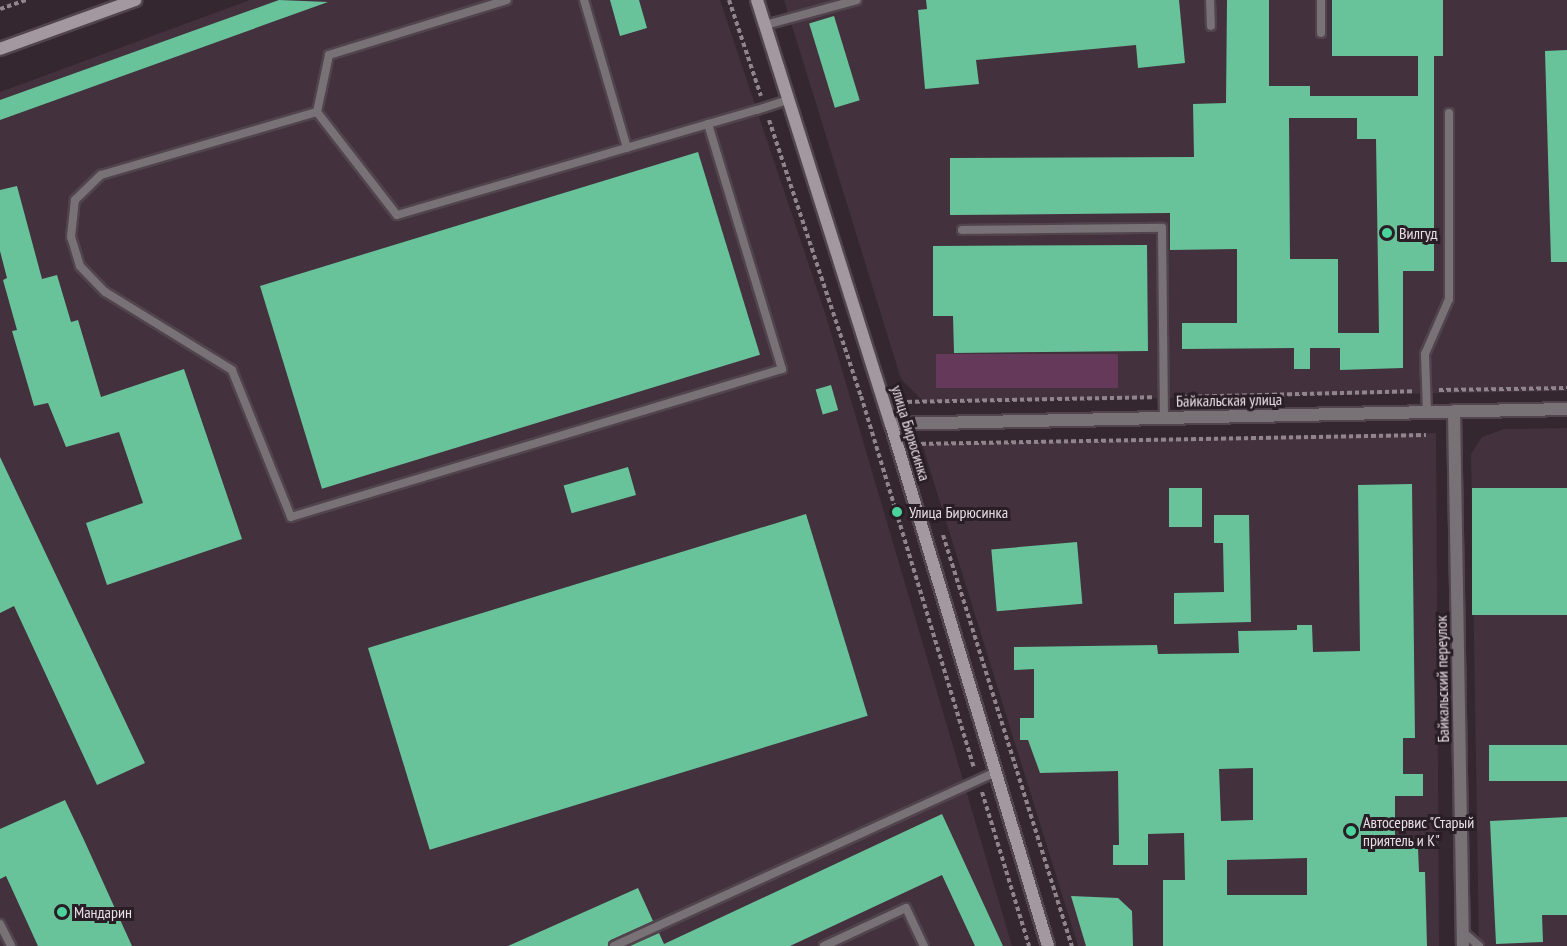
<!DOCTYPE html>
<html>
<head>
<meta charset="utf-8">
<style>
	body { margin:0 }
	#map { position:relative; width:1567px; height:946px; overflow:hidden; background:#342730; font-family:"PT Sans Narrow",sans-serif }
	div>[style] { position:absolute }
	.built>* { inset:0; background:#43313e }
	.green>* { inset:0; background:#643959; transform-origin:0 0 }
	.building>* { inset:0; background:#68c39a; transform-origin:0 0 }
	.path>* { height:4px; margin-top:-2px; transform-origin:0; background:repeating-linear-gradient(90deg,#90858d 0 4.5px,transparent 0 7.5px) }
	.roads { filter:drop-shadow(2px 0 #51444d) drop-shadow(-2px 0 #51444d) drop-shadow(0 2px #51444d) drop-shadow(0 -2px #51444d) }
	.service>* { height:8px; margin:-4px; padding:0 4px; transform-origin:4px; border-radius:4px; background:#787175 }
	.minor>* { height:12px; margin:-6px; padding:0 6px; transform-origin:6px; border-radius:6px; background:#787175 }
	.tertiary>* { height:12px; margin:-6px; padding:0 6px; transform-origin:6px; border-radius:6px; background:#787175 }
	.secondary>* { height:12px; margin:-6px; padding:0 6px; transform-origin:6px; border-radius:6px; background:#a3989f }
	.dots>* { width:16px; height:16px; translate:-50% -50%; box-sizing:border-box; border:3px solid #291d26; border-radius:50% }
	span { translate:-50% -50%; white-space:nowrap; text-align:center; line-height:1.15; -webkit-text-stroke:6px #291d26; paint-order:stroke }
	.poi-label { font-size:16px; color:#e8dfe5 }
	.left { translate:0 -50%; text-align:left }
	.street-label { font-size:16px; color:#e8dfe5 }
</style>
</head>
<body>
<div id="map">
	<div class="built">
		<div style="clip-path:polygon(250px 0,720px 0,827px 319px,1012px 946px,0 946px,0 92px)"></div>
		<div style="clip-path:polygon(784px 0,1567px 0,1567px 391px,924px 402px,901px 379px)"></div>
		<div style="clip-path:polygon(1567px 428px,1567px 946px,1479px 946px,1471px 454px,1482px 437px,1504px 429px)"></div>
		<div style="clip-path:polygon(1436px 433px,1439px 946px,1078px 946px,922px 444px)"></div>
	</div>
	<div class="green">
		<div style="left:1118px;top:354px;width:34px;height:182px;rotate:90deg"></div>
	</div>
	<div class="building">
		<div style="clip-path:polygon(279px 0,328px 2px,0 120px,0 100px)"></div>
		<div style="clip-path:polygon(610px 0,639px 0,647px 28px,620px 36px)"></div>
		<div style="clip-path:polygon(926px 0,1179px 0,1185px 63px,1138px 68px,1136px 45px,976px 60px,979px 84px,925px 89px,918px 10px,927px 9px)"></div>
		<div style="clip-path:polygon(evenodd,1227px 0,1269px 0,1269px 86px,1310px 86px,1310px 96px,1418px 96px,1418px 56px,1332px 56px,1332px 0,1443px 0,1443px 56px,1434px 56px,1434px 271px,1403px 271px,1403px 368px,1340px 370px,1340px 348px,1310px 348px,1310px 369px,1294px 369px,1294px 348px,1182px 349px,1182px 323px,1237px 323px,1237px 249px,1170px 250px,1170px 213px,950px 215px,950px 158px,1194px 157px,1193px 104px,1226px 103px,1227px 0,1289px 118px,1357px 118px,1357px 139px,1376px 139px,1379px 333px,1338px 333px,1338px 259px,1290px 259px,1289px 118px)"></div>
		<div style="left:834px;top:16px;width:88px;height:26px;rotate:73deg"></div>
		<div style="clip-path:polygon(1567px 50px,1567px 262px,1551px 262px,1545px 51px)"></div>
		<div style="left:698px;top:152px;width:212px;height:458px;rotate:73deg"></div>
		<div style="clip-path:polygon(17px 186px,42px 279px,57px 275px,71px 322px,78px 320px,101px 397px,184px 369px,242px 539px,107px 585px,86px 523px,143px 503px,119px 432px,66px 447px,48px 403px,34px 406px,12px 331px,17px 330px,3px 280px,7px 278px,0 251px,0 190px)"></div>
		<div style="clip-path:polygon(1147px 245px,1148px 351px,954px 353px,953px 316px,933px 316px,933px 246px)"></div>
		<div style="left:831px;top:385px;width:26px;height:16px;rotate:74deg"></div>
		<div style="clip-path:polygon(0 457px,145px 763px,97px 785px,14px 606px,0 613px)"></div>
		<div style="left:628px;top:467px;width:29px;height:67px;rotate:74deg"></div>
		<div style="clip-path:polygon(evenodd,1412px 484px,1415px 738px,1403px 738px,1403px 774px,1423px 774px,1423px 796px,1395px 796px,1395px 848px,1418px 848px,1419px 872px,1425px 872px,1427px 946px,1163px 946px,1163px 880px,1185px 880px,1184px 833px,1148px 834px,1148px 865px,1113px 865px,1113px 845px,1119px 845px,1118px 771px,1040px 773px,1028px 740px,1020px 740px,1020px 718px,1034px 718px,1034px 669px,1014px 670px,1014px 647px,1157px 645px,1158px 654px,1239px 653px,1238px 631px,1297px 630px,1297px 625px,1312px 625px,1313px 652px,1360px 651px,1358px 485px,1412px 484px,1253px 768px,1253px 820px,1221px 821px,1219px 769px,1253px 768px,1412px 484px,1307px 858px,1307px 895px,1227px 895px,1227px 860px,1307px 858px)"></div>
		<div style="left:1169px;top:488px;width:33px;height:39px"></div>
		<div style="left:1567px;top:488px;width:127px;height:95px;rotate:90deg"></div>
		<div style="left:806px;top:514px;width:211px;height:458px;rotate:73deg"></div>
		<div style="clip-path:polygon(1214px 515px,1249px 515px,1251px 622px,1174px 624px,1174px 593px,1224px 592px,1223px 543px,1214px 543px)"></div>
		<div style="left:1077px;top:542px;width:62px;height:86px;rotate:85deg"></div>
		<div style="left:1567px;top:745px;width:36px;height:78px;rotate:90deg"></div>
		<div style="clip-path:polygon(65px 800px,84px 840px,132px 946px,38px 946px,6px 876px,0 879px,0 829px)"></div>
		<div style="clip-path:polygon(942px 814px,1003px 946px,975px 946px,942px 875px,790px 946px,629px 946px,659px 933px,664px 944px)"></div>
		<div style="clip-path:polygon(1567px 817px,1567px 915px,1542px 915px,1543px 942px,1496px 944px,1490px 821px)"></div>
		<div style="clip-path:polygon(638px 888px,653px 921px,611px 940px,608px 946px,508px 946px)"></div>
		<div style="clip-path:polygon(1071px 896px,1118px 898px,1132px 911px,1133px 946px,1086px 946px)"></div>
	</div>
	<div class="path">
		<div style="left:729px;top:0;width:101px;rotate:71.6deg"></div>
		<div style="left:0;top:9px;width:28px;rotate:-19deg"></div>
		<div style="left:769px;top:120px;width:291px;rotate:71.6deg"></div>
		<div style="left:861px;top:396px;width:388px;rotate:73.1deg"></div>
		<div style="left:1439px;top:390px;width:128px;rotate:-0.9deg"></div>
		<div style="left:1175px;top:397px;width:238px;rotate:-1.4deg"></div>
		<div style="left:900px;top:402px;width:252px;rotate:-1.1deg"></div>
		<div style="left:914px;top:444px;width:512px;rotate:-1.01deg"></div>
		<div style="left:943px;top:535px;width:431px;rotate:72.6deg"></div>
		<div style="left:982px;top:792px;width:161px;rotate:73deg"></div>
	</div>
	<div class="roads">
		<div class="service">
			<div style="left:584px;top:0;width:154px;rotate:73.8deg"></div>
			<div style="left:1210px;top:0;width:26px;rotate:88deg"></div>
			<div style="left:1321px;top:0;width:33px;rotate:90deg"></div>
			<div style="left:765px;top:25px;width:95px;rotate:-15.2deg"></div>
			<div style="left:317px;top:112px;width:58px;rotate:-78.1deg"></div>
			<div style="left:329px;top:55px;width:186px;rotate:-17.2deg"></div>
			<div style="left:708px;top:124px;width:256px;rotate:73.2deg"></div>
			<div style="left:782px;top:369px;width:513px;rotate:163.23deg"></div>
			<div style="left:291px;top:517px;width:158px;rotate:-111.9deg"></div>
			<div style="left:232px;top:370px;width:149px;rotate:-148.4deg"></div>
			<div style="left:105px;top:292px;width:36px;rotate:-134deg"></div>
			<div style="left:80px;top:266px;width:30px;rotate:-107deg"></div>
			<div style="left:71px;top:237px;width:37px;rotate:-84deg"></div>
			<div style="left:75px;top:200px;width:36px;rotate:-44deg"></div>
			<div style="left:101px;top:175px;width:225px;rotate:-16.3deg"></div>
			<div style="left:317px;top:112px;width:130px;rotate:52.2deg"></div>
			<div style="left:397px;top:215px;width:375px;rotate:-16.3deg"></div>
			<div style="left:757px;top:110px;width:33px;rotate:-18deg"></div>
			<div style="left:962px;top:230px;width:200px;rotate:-0.6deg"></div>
			<div style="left:1162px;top:228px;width:190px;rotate:89.4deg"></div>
			<div style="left:1427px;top:412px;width:58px;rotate:-92deg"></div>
			<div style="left:1425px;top:354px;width:60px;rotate:-66.4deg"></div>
			<div style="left:1449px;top:299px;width:186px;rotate:-90deg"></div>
			<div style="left:0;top:924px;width:25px;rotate:63deg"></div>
			<div style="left:1463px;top:932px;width:21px;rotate:41deg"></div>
			<div style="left:614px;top:946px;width:420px;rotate:-24.5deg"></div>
			<div style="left:824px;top:946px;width:90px;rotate:-24.9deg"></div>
			<div style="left:906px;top:908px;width:42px;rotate:64.7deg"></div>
		</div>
		<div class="minor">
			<div style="left:1454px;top:411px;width:535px;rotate:89.04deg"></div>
		</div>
		<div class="tertiary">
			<div style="left:891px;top:424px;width:676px;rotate:-1.27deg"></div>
		</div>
		<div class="secondary">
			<div style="left:757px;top:0;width:445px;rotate:72.5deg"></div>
			<div style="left:891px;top:424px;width:545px;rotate:73.26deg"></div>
			<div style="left:0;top:49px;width:144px;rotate:-19.9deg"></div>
		</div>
	</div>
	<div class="dots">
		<div style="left:1387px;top:233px;background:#4ad49c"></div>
		<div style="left:897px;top:512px;background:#4ad49c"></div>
		<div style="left:1351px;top:831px;background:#4ad49c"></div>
		<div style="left:62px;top:912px;background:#4ad49c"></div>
	</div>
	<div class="poi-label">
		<span class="left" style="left:1399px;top:233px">Вилгуд</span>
		<span class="left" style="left:909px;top:512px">Улица Бирюсинка</span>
		<span class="left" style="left:1363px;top:831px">Автосервис "Старый<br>приятель и К"</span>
		<span class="left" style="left:74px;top:912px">Мандарин</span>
	</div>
	<div class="street-label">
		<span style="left:1229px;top:400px;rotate:-1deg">Байкальская улица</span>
		<span style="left:911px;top:433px;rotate:73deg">улица Бирюсинка</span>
		<span style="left:1442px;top:679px;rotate:-91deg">Байкальский переулок</span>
	</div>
</div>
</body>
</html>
